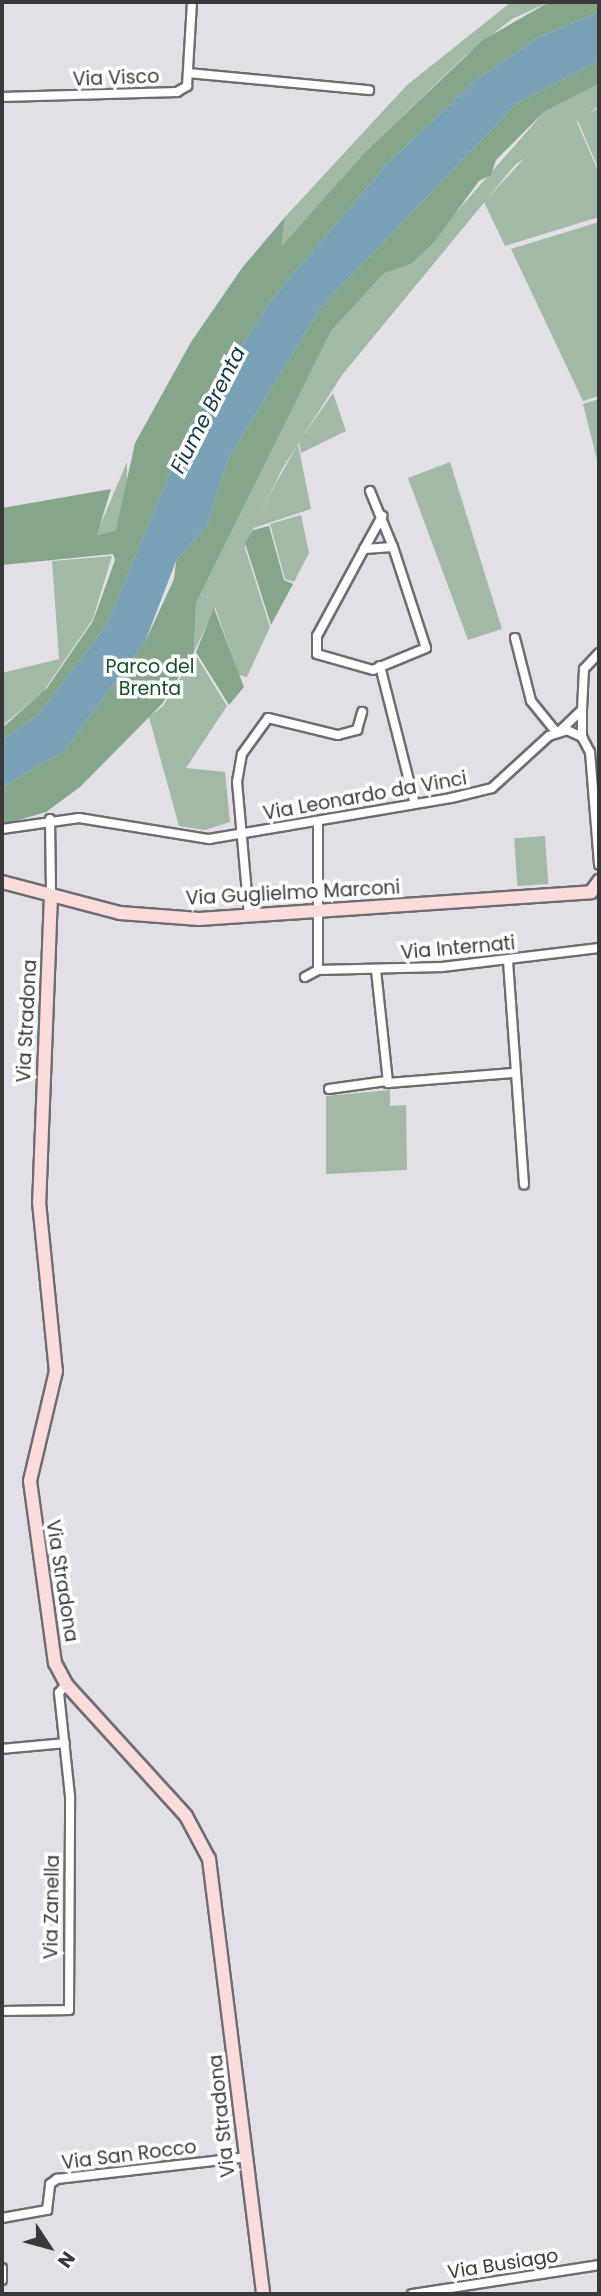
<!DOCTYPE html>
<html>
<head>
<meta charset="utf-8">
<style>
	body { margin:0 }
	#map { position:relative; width:601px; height:2296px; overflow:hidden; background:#e2e0e6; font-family:Poppins,sans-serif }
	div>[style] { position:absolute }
	.green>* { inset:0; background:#a1b9a5; transform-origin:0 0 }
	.forest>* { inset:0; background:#85a68b }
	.water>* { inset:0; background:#79a2b7 }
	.roads { filter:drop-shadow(2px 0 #6f6d73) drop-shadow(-2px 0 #6f6d73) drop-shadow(0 2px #6f6d73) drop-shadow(0 -2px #6f6d73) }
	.street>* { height:8px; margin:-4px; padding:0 4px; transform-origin:4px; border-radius:4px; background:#fff }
	.secondary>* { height:12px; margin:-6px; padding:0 6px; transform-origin:6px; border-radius:6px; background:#fadcda }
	span { translate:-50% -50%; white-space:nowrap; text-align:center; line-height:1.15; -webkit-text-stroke:7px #fff; paint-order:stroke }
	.street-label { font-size:19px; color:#39393b }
	.park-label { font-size:19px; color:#174d27 }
	.water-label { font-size:21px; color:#123748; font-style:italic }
	.frame { position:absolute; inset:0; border:4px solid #39393b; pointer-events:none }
	.north { position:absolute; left:14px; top:2212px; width:70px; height:70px; -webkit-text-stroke:5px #fff; paint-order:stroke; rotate:126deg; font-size:19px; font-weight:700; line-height:28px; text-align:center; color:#39393b }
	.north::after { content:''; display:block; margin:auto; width:24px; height:32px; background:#39393b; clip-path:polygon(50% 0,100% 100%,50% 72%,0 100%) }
</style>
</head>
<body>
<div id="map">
	<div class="green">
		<div style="clip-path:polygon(549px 2px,512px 19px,464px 57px,367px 150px,280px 249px,285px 217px,407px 85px,510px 3px)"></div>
		<div style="clip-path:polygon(599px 84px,599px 106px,515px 165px,342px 375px,282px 469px,194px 652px,196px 603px,331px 331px,384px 272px,411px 264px,544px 112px)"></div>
		<div style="clip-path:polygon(599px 108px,599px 170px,577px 119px)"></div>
		<div style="clip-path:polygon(576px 120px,599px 173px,599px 217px,505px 246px,484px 202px,535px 147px)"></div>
		<div style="clip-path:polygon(599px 222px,599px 396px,583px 401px,511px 249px)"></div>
		<div style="clip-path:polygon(333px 393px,346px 431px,301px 453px,299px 442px)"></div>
		<div style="clip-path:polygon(599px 399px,599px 468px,583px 404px)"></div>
		<div style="clip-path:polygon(298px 444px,311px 509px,253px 528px,276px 483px)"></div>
		<div style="clip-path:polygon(127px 462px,127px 497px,116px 530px,96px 535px)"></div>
		<div style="clip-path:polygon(450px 462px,502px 629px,468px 640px,408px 478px)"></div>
		<div style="clip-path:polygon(301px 515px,309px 553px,294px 582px,285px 579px,270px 524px)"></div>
		<div style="clip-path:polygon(244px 545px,270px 627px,247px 677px,239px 675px,215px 607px)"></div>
		<div style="clip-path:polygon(112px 556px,93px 619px,43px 692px,2px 726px,2px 673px,59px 659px,52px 561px)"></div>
		<div style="clip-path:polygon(195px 654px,227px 706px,186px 768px,225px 772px,230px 822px,205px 830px,179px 826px,149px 717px,163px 706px)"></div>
		<div style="left:545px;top:836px;width:48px;height:31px;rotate:86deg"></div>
		<div style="clip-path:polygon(390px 1090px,390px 1106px,406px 1105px,407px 1170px,326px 1174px,326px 1096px)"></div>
	</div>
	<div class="forest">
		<div style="clip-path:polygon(549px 2px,599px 2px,599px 12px,539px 37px,474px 81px,388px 163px,272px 299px,189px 427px,107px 624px,38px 715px,2px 740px,2px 728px,47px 688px,93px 621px,115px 560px,113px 554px,2px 565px,2px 508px,111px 489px,97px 535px,116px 530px,135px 443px,191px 342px,242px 268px,285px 217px,281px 247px,367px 150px,483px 40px)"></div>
		<div style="clip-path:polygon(599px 61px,599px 84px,544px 112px,496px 160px,491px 175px,479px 181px,435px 241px,411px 264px,384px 273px,331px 331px,196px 603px,194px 652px,162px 704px,80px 787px,46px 812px,2px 825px,2px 787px,65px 750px,145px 642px,174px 579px,176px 561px,207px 525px,228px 459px,321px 307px,517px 103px)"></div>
		<div style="clip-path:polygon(269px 526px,284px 580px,293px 584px,271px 625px,245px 543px,253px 530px)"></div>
		<div style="clip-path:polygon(214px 608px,244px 687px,229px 705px,196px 652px)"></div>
	</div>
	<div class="water">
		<div style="clip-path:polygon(599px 12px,599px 61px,517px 103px,321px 307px,228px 459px,207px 525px,176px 561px,145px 642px,65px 750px,2px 787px,2px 740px,38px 715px,107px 624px,189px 427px,272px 299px,388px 163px,474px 81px,539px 37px)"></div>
	</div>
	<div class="roads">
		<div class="street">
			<div style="left:188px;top:73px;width:182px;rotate:5.4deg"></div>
			<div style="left:2px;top:97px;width:175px;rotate:-1.6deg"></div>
			<div style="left:177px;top:92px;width:12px;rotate:-31deg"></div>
			<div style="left:187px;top:86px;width:84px;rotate:-86.6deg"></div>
			<div style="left:370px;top:491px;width:61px;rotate:67.7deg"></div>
			<div style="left:393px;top:547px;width:106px;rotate:71.9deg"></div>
			<div style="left:426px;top:648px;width:57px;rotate:157.5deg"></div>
			<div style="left:373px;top:670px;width:58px;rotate:-164.1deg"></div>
			<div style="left:317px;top:654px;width:18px;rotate:-90deg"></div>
			<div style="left:317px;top:636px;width:99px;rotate:-61.6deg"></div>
			<div style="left:364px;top:549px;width:29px;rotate:-4deg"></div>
			<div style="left:364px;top:549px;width:38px;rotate:-61deg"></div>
			<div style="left:515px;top:638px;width:65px;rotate:75.7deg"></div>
			<div style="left:531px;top:701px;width:40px;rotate:51deg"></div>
			<div style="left:380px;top:666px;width:142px;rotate:75.8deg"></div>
			<div style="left:582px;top:710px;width:27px;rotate:90deg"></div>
			<div style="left:560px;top:731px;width:30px;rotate:-44deg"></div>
			<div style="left:582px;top:710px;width:41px;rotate:-87.2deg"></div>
			<div style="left:584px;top:669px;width:22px;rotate:-47deg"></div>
			<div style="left:50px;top:819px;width:76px;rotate:89.2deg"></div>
			<div style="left:318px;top:821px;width:149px;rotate:90deg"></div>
			<div style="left:2px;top:829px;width:78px;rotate:-8.1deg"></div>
			<div style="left:79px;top:818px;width:132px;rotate:9.2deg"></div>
			<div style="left:209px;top:839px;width:245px;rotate:-9.6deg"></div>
			<div style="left:451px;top:798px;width:42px;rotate:-13.7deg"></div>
			<div style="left:492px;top:788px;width:77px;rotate:-42.4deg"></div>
			<div style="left:549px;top:736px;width:19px;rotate:-18deg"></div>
			<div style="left:567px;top:730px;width:17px;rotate:25deg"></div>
			<div style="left:582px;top:737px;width:17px;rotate:62deg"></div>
			<div style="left:590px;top:752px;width:113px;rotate:85.4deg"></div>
			<div style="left:249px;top:916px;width:135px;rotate:-95.1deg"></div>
			<div style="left:237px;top:782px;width:28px;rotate:-80deg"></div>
			<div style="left:242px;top:754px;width:44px;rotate:-54.2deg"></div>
			<div style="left:268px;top:718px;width:72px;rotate:13.7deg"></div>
			<div style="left:338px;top:735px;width:20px;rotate:-15deg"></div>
			<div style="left:357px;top:730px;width:19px;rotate:-74deg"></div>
			<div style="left:508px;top:961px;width:224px;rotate:85.9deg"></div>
			<div style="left:376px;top:970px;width:114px;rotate:83.9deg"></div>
			<div style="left:388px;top:1083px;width:125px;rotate:-4.6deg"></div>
			<div style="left:305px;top:977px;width:15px;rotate:-28deg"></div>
			<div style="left:318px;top:970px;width:124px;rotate:-1.4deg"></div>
			<div style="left:442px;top:967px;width:158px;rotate:-6.9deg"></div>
			<div style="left:329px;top:1089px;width:58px;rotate:-8deg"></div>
			<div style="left:2px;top:1749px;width:63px;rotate:-5.4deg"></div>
			<div style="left:6px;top:2011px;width:63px;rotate:-0.9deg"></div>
			<div style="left:69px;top:2010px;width:214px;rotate:-89.7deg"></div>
			<div style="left:70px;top:1796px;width:104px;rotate:-96.1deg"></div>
			<div style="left:59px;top:1693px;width:11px;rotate:-52deg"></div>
			<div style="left:2px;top:2218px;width:46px;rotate:-10.1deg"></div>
			<div style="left:47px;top:2210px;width:26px;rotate:-83deg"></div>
			<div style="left:50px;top:2184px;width:9px;rotate:-36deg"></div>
			<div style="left:57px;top:2179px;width:190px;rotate:-6.6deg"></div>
			<div style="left:2px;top:2268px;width:12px;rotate:90deg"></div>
			<div style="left:412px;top:2294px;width:189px;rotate:-8.8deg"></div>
		</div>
		<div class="secondary">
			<div style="left:2px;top:882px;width:122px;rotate:14.7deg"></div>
			<div style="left:120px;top:913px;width:79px;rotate:4.3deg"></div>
			<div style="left:199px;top:919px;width:393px;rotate:-3.9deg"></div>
			<div style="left:591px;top:892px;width:14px;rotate:-54deg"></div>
			<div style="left:51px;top:895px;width:307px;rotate:92.2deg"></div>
			<div style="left:39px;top:1202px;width:170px;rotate:84.3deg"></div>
			<div style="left:56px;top:1371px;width:113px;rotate:103.3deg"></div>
			<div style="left:30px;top:1481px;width:184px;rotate:82.2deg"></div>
			<div style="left:55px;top:1663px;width:24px;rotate:62deg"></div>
			<div style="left:66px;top:1684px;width:178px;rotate:47.7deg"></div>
			<div style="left:186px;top:1816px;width:49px;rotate:61.9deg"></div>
			<div style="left:209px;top:1859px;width:438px;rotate:82.9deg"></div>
		</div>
	</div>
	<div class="street-label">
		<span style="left:116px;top:78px;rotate:-2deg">Via Visco</span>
		<span style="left:365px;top:796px;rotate:-10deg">Via Leonardo da Vinci</span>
		<span style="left:293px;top:893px;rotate:-3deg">Via Guglielmo Marconi</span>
		<span style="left:458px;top:948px;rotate:-5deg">Via Internati</span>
		<span style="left:27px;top:1021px;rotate:-87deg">Via Stradona</span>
		<span style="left:62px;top:1581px;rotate:81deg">Via Stradona</span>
		<span style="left:52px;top:1907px;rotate:-89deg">Via Zanella</span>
		<span style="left:222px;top:2116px;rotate:-96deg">Via Stradona</span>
		<span style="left:129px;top:2155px;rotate:-7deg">Via San Rocco</span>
		<span style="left:503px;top:2264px;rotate:-9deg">Via Busiago</span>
	</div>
	<div class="park-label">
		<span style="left:150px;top:678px">Parco del<br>Brenta</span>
	</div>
	<div class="water-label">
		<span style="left:208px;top:410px;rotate:-63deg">Fiume Brenta</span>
	</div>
	<div class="frame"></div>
	<div class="north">N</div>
</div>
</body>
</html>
